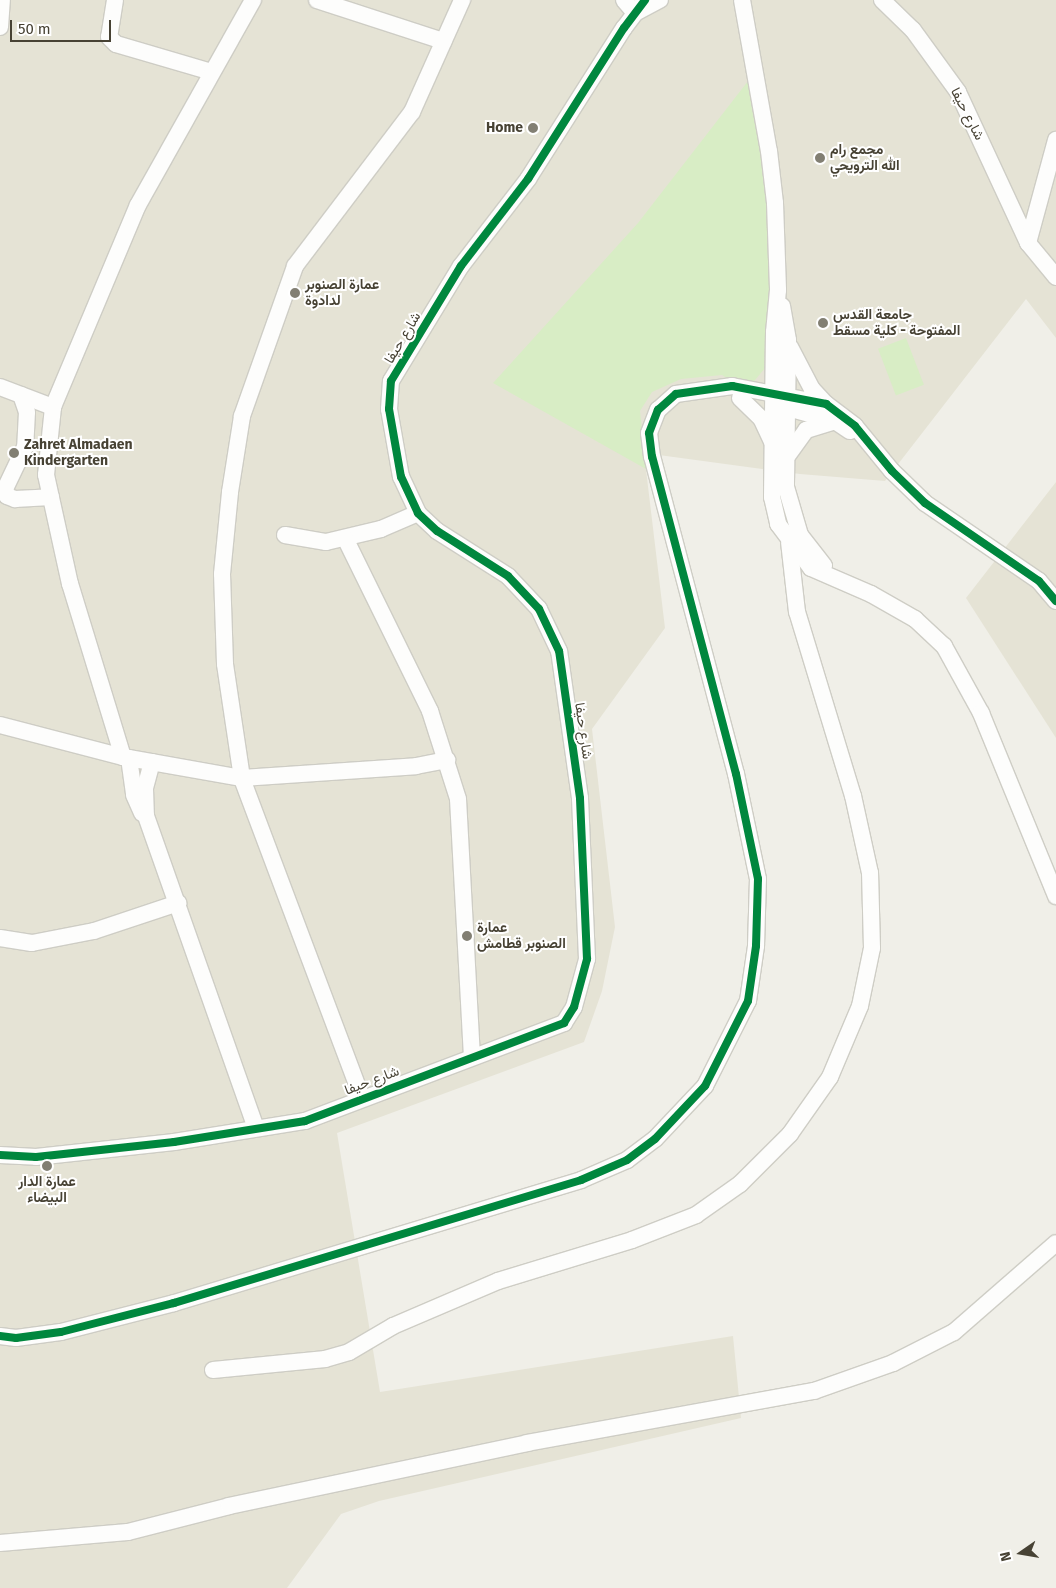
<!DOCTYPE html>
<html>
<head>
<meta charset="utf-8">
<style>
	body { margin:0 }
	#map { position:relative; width:1056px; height:1588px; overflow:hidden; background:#f0efe8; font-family:"Fira Sans",Vazirmatn,sans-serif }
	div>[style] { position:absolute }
	.residential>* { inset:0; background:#e5e3d5 }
	.green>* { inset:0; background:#d8edc5; transform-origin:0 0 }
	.roads { filter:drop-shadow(1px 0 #cecdc5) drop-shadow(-1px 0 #cecdc5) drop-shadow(0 1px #cecdc5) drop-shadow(0 -1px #cecdc5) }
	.minor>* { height:16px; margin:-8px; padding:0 8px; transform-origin:8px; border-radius:8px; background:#fdfdfc }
	.cycleway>* { height:8px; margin:-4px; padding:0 4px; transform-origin:4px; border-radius:4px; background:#00873e }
	.dots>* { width:14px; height:14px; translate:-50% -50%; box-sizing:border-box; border:2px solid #fff; border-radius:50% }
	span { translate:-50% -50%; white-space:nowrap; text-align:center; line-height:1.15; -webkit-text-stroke:4px #fff; paint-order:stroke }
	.street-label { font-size:14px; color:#474234 }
	.poi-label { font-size:14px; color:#474234; font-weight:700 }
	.right { translate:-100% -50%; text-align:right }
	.left { translate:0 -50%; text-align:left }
	.north { position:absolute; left:996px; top:1528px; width:50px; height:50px; -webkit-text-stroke:4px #fff; paint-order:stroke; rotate:257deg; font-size:14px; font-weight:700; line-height:20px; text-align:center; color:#474234 }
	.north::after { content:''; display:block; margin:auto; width:18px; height:22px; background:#474234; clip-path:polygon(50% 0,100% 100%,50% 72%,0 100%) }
	.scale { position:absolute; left:10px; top:20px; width:101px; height:22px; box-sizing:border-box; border:2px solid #474234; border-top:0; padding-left:6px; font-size:15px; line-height:18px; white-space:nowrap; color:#474234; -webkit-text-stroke:4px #fff; paint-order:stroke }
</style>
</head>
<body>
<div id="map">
	<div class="residential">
		<div style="clip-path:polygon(0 0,1056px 0,1056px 338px,1026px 299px,885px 481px,800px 474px,644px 453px,665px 628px,592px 729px,615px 927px,602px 991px,584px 1042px,337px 1133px,380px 1392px,733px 1336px,741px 1418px,379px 1501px,341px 1514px,287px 1588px,0 1588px)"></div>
		<div style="clip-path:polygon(1056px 482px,1056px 738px,966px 598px)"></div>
	</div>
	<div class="green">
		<div style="clip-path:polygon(755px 72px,772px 174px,775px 356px,751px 385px,741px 387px,722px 375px,681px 379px,652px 392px,640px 411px,646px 469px,493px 383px,638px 223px)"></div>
		<div style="left:906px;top:338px;width:50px;height:30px;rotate:69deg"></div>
	</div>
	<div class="roads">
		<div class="minor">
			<div style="left:115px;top:0;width:37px;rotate:99deg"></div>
			<div style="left:109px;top:37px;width:10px;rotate:45deg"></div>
			<div style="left:116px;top:44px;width:100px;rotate:16.3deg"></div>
			<div style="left:317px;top:0;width:133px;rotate:18deg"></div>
			<div style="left:624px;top:0;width:17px;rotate:50deg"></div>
			<div style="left:742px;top:0;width:153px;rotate:79.9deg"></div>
			<div style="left:769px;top:151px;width:52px;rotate:83.4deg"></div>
			<div style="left:775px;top:203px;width:87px;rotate:88deg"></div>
			<div style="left:778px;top:290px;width:42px;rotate:95.4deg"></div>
			<div style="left:774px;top:332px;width:165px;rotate:90.7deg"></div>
			<div style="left:772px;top:497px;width:28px;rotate:77deg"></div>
			<div style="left:778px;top:524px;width:55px;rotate:53.1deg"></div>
			<div style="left:811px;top:568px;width:65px;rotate:23.4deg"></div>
			<div style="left:871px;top:594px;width:51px;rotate:29.6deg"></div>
			<div style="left:915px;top:619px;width:40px;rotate:43deg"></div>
			<div style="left:944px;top:646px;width:77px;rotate:61.1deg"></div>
			<div style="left:981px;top:713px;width:198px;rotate:67.7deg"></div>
			<div style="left:882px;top:0;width:43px;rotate:44.1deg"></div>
			<div style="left:913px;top:30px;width:77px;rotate:54deg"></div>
			<div style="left:958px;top:92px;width:166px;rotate:65.1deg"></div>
			<div style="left:1028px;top:243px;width:44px;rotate:50.5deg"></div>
			<div style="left:637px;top:12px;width:26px;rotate:-28deg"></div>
			<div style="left:0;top:27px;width:27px;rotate:-86deg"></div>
			<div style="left:1028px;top:243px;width:107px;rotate:-74.8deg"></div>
			<div style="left:782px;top:306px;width:35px;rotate:80deg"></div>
			<div style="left:788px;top:340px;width:147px;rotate:90.8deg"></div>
			<div style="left:786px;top:487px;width:50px;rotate:73.7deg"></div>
			<div style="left:800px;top:535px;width:39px;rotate:52deg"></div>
			<div style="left:790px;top:347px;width:47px;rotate:62.4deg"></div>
			<div style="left:812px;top:389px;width:21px;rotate:47deg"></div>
			<div style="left:0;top:387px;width:57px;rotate:20.7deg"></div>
			<div style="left:21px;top:395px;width:18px;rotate:71deg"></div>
			<div style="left:27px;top:412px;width:35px;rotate:93deg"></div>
			<div style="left:25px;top:447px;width:47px;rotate:115.5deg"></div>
			<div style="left:5px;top:489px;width:7px;rotate:74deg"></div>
			<div style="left:7px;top:496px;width:9px;rotate:21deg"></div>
			<div style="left:15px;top:499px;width:36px;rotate:-3deg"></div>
			<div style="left:740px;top:398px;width:29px;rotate:44deg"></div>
			<div style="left:761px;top:418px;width:26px;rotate:65deg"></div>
			<div style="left:777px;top:405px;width:60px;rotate:15.4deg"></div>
			<div style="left:835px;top:421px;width:18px;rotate:34deg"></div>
			<div style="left:788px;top:455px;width:31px;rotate:-54deg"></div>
			<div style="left:806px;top:430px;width:28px;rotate:-17deg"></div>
			<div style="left:285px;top:535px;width:42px;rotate:9.7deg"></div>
			<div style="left:326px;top:542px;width:57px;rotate:-13.3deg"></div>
			<div style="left:381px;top:529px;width:40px;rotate:-23.4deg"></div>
			<div style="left:345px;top:538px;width:193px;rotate:63.8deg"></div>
			<div style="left:430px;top:711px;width:92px;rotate:72.3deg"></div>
			<div style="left:458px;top:799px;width:257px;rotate:86.9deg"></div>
			<div style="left:0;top:725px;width:127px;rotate:14.6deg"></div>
			<div style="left:123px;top:757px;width:121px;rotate:10deg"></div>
			<div style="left:242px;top:778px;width:174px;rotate:-3.9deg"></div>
			<div style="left:416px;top:766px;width:32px;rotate:-11deg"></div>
			<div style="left:123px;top:757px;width:181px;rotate:-107deg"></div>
			<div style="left:70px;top:584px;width:112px;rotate:-102.4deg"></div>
			<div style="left:46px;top:475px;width:68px;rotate:-84.1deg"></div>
			<div style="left:53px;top:407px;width:219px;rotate:-67.2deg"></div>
			<div style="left:138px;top:205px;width:235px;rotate:-60.7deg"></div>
			<div style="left:129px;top:758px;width:37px;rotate:82deg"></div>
			<div style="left:134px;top:795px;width:20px;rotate:66deg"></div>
			<div style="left:152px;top:762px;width:28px;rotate:105deg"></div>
			<div style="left:145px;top:789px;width:27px;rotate:88deg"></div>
			<div style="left:146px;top:816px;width:331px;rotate:70.6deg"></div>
			<div style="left:0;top:938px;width:32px;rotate:9deg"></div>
			<div style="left:32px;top:943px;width:63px;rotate:-11deg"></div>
			<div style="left:94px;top:931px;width:89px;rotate:-18.4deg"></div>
			<div style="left:362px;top:1098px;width:342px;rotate:-110.6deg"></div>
			<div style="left:242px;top:778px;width:115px;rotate:-98.5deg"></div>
			<div style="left:225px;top:664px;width:90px;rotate:-91.9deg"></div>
			<div style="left:222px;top:574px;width:82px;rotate:-84.4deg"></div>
			<div style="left:230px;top:492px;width:77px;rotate:-81deg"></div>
			<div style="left:242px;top:416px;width:159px;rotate:-70.5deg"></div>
			<div style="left:295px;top:266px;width:193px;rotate:-52.8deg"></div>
			<div style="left:412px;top:112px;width:123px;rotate:-65.9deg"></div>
			<div style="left:0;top:1155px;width:36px;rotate:3deg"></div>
			<div style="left:36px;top:1157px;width:139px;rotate:-6.2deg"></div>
			<div style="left:174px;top:1142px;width:133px;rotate:-9.1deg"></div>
			<div style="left:305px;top:1121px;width:277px;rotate:-20.7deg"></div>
			<div style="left:564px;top:1023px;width:19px;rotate:-58deg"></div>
			<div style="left:574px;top:1007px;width:50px;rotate:-74.8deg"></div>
			<div style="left:587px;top:959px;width:161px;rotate:-92.5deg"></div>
			<div style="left:580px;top:798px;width:148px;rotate:-98.1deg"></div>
			<div style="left:559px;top:651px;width:47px;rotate:-115.5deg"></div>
			<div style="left:539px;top:609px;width:45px;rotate:-133.2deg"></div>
			<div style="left:508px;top:576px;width:84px;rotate:-147.6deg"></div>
			<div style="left:437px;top:531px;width:26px;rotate:-137deg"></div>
			<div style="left:418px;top:513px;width:40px;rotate:-115deg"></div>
			<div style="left:401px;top:477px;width:69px;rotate:-100deg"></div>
			<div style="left:389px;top:409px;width:28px;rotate:-86deg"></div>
			<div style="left:391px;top:381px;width:135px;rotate:-58.7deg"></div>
			<div style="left:461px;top:266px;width:110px;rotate:-52.4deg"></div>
			<div style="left:528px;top:179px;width:179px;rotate:-57.6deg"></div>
			<div style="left:624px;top:28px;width:35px;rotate:-53deg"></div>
			<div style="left:0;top:1336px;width:16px;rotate:7deg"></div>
			<div style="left:16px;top:1338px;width:45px;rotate:-7.6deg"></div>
			<div style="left:61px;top:1332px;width:117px;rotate:-14.4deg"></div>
			<div style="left:174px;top:1303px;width:425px;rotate:-16.8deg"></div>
			<div style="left:581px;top:1180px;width:50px;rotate:-23.5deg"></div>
			<div style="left:627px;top:1160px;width:35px;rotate:-37deg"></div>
			<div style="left:655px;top:1139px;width:73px;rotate:-46.7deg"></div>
			<div style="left:705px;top:1086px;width:95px;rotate:-63.2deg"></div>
			<div style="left:748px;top:1001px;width:56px;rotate:-81.7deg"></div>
			<div style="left:756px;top:946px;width:67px;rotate:-88.3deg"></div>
			<div style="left:758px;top:879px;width:107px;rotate:-101.8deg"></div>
			<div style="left:736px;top:774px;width:328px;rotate:-104.8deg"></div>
			<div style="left:652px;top:457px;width:24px;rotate:-97deg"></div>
			<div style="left:649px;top:433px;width:25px;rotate:-69deg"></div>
			<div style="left:658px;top:410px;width:24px;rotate:-42deg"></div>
			<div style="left:676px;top:394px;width:57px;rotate:-8.1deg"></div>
			<div style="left:732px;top:386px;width:96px;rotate:10.8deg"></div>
			<div style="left:826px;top:404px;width:36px;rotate:37deg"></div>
			<div style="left:855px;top:426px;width:58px;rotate:50.6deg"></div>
			<div style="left:892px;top:471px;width:46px;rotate:44.1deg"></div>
			<div style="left:925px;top:503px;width:138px;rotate:34.4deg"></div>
			<div style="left:1039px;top:581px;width:26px;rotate:50deg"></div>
			<div style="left:213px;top:1370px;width:113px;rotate:-5.6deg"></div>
			<div style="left:325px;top:1359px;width:25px;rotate:-16deg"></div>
			<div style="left:349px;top:1352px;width:51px;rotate:-30.6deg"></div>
			<div style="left:393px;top:1326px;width:114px;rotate:-23.2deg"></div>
			<div style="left:498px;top:1281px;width:140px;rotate:-17deg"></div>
			<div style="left:632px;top:1240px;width:69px;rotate:-21.3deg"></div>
			<div style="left:696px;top:1215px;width:54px;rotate:-35.2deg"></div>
			<div style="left:740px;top:1184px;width:71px;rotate:-45deg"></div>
			<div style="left:790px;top:1134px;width:70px;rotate:-54.9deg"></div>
			<div style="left:830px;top:1077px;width:77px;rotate:-67.1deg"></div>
			<div style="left:860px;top:1006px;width:59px;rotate:-78.3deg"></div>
			<div style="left:872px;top:948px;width:75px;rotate:-91.5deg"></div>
			<div style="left:870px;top:873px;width:79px;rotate:-102.4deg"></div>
			<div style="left:853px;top:796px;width:192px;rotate:-106.9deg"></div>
			<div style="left:797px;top:612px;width:70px;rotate:-96.5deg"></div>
			<div style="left:0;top:1543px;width:128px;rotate:-4.9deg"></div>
			<div style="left:128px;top:1532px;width:104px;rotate:-14.4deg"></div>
			<div style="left:229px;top:1506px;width:305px;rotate:-11.9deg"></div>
			<div style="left:527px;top:1443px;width:292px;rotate:-10.3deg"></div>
			<div style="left:814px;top:1391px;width:84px;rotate:-19.5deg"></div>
			<div style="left:893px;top:1363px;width:68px;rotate:-26.9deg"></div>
			<div style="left:954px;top:1332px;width:135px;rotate:-41.1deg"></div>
		</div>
	</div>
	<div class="cycleway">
		<div style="left:0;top:1155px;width:36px;rotate:3deg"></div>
		<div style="left:36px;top:1157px;width:139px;rotate:-6.2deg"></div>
		<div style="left:174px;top:1142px;width:133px;rotate:-9.1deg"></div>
		<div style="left:305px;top:1121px;width:277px;rotate:-20.7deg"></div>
		<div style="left:564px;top:1023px;width:19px;rotate:-58deg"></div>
		<div style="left:574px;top:1007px;width:50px;rotate:-74.8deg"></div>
		<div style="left:587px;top:959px;width:161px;rotate:-92.5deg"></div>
		<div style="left:580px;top:798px;width:148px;rotate:-98.1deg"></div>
		<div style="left:559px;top:651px;width:47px;rotate:-115.5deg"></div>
		<div style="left:539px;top:609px;width:45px;rotate:-133.2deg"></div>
		<div style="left:508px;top:576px;width:84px;rotate:-147.6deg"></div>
		<div style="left:437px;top:531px;width:26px;rotate:-137deg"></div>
		<div style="left:418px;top:513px;width:40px;rotate:-115deg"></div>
		<div style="left:401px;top:477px;width:69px;rotate:-100deg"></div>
		<div style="left:389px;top:409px;width:28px;rotate:-86deg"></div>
		<div style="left:391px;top:381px;width:135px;rotate:-58.7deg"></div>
		<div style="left:461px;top:266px;width:110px;rotate:-52.4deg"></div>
		<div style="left:528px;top:179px;width:179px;rotate:-57.6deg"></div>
		<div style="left:624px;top:28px;width:35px;rotate:-53deg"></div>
		<div style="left:0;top:1336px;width:16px;rotate:7deg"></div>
		<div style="left:16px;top:1338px;width:45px;rotate:-7.6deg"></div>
		<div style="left:61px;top:1332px;width:117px;rotate:-14.4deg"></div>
		<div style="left:174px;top:1303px;width:425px;rotate:-16.8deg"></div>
		<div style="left:581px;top:1180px;width:50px;rotate:-23.5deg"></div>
		<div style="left:627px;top:1160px;width:35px;rotate:-37deg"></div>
		<div style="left:655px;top:1139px;width:73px;rotate:-46.7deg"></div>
		<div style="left:705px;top:1086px;width:95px;rotate:-63.2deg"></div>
		<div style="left:748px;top:1001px;width:56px;rotate:-81.7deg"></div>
		<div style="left:756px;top:946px;width:67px;rotate:-88.3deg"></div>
		<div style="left:758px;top:879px;width:107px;rotate:-101.8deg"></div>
		<div style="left:736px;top:774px;width:328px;rotate:-104.8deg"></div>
		<div style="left:652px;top:457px;width:24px;rotate:-97deg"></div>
		<div style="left:649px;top:433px;width:25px;rotate:-69deg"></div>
		<div style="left:658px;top:410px;width:24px;rotate:-42deg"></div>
		<div style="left:676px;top:394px;width:57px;rotate:-8.1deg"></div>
		<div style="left:732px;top:386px;width:96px;rotate:10.8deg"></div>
		<div style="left:826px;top:404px;width:36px;rotate:37deg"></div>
		<div style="left:855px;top:426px;width:58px;rotate:50.6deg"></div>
		<div style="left:892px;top:471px;width:46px;rotate:44.1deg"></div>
		<div style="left:925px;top:503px;width:138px;rotate:34.4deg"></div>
		<div style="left:1039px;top:581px;width:26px;rotate:50deg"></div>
	</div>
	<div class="dots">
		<div style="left:533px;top:128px;background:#827f73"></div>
		<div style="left:820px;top:158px;background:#827f73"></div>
		<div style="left:295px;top:293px;background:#827f73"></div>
		<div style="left:823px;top:323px;background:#827f73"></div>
		<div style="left:14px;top:453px;background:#827f73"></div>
		<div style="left:467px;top:936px;background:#827f73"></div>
		<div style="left:47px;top:1166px;background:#827f73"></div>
	</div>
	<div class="street-label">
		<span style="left:967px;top:114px;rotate:63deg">شارع حيفا</span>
		<span style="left:403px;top:338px;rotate:-59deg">شارع حيفا</span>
		<span style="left:583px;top:731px;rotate:82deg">شارع حيفا</span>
		<span style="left:372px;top:1081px;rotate:-21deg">شارع حيفا</span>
	</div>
	<div class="poi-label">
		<span class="right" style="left:523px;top:128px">Home</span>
		<span class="left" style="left:830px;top:158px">مجمع رام<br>الله الترويحي</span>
		<span class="left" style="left:305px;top:293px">عمارة الصنوبر<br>لدادوة</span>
		<span class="left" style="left:833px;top:323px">جامعة القدس<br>المفتوحة - كلية مسقط</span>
		<span class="left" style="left:24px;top:453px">Zahret Almadaen<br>Kindergarten</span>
		<span class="left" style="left:477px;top:936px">عمارة<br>الصنوبر قطامش</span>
		<span style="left:47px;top:1190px">عمارة الدار<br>البيضاء</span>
	</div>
	<div class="north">N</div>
	<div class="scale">50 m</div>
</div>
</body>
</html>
